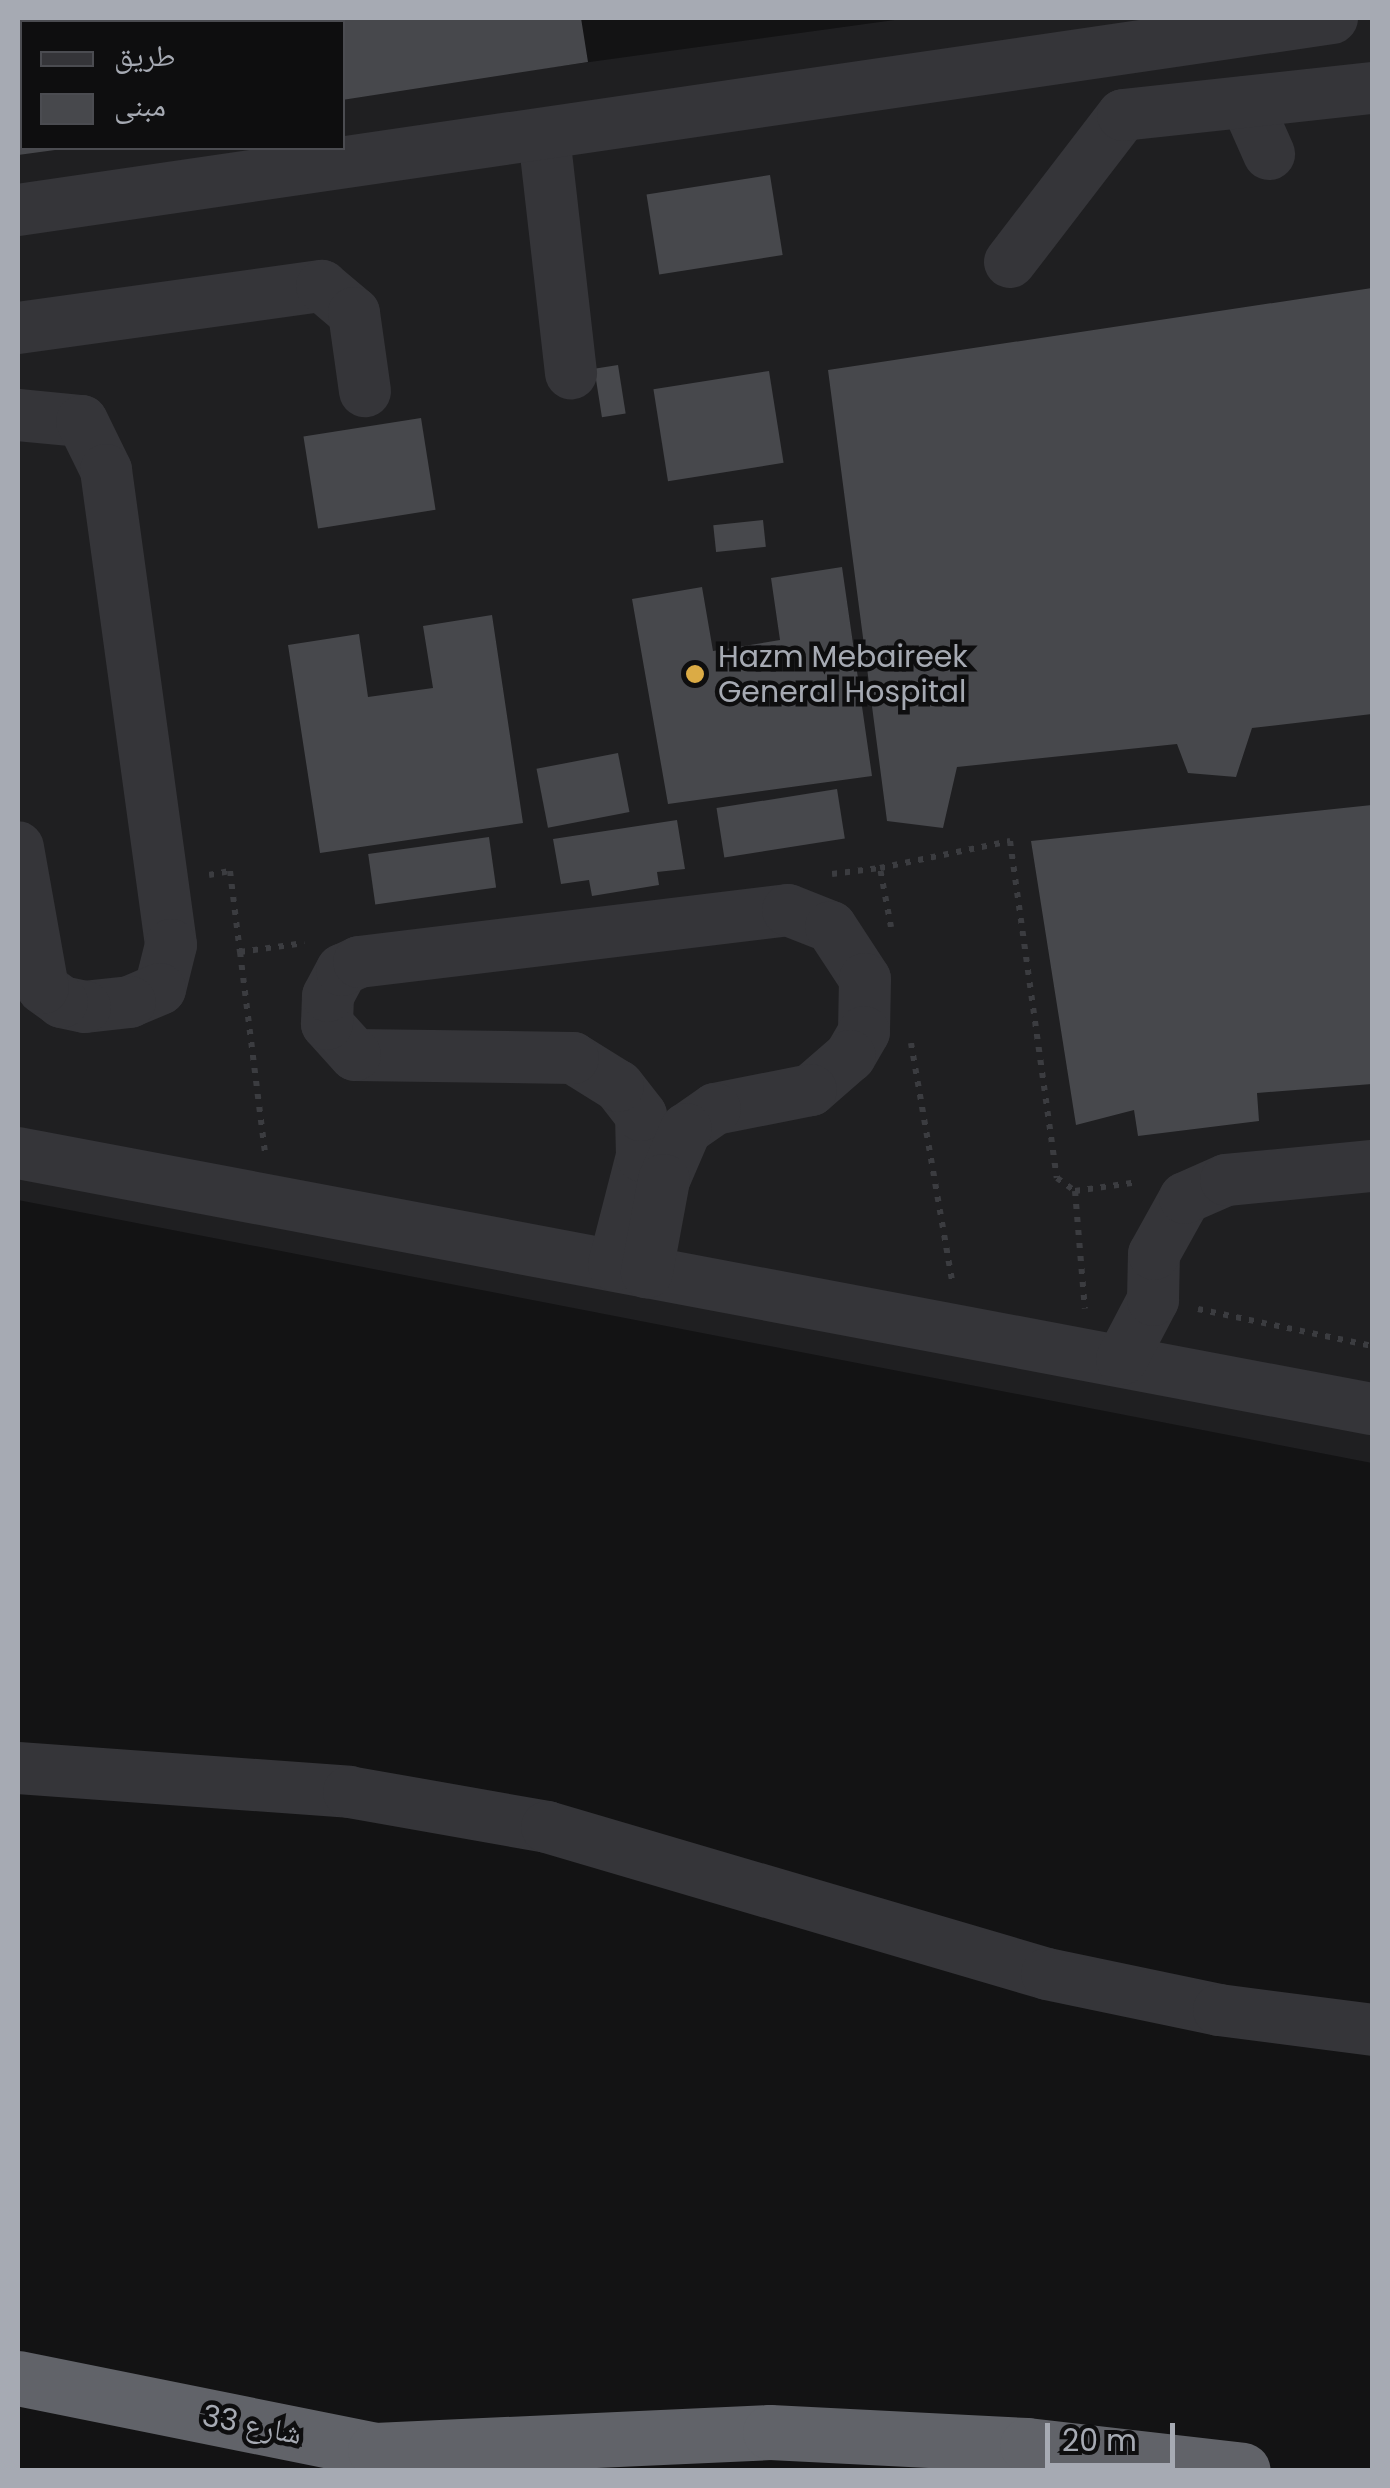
<!DOCTYPE html>
<html>
<head>
<meta charset="utf-8">
<style>
	body { margin:0 }
	#map { position:relative; width:1390px; height:2488px; overflow:hidden; background:#131314; font-family:Poppins,"Noto Naskh Arabic",sans-serif }
	div>[style] { position:absolute }
	.built>* { inset:0; background:#1f1f21 }
	.building>* { inset:0; background:#47484c; transform-origin:0 0 }
	.path>* { height:6px; margin-top:-3px; transform-origin:0; background:repeating-linear-gradient(90deg,#3b3c40 0 5px,transparent 0 13px) }
	.minor>* { height:52px; margin:-26px; padding:0 26px; transform-origin:26px; border-radius:26px; background:#353539 }
	.highway>* { height:55px; margin:-27.5px; padding:0 27.5px; transform-origin:27.5px; border-radius:27.5px; background:#616369 }
	.dots>* { width:28px; height:28px; translate:-50% -50%; box-sizing:border-box; border:5px solid #0e0e0f; border-radius:50% }
	span { translate:-50% -50%; white-space:nowrap; text-align:center; line-height:1.15; -webkit-text-stroke:9px #0e0e0f; paint-order:stroke }
	.poi-label { font-size:30px; color:#a6aab3 }
	.left { translate:0 -50%; text-align:left }
	.street-label { font-size:30px; color:#a6aab3 }
	.frame { position:absolute; inset:0; border:20px solid #a6aab3; pointer-events:none }
	.legend { position:absolute; left:20px; top:20px; width:325px; height:130px; box-sizing:border-box; background:#0e0e0f; border:2px solid #4b4c51; margin:0; padding:12px 18px; list-style:none; font-size:30px; color:#a6aab3 }
	.legend li { display:flex; align-items:center; gap:20px; height:50px }
	.legend b { width:50px; border:2px solid #4b4c51 }
	.scale { position:absolute; left:1045px; top:2423px; width:130px; height:45px; box-sizing:border-box; border:5px solid #a6aab3; border-top:0; padding-left:12px; font-size:30px; line-height:35px; white-space:nowrap; color:#a6aab3; -webkit-text-stroke:8px #0e0e0f; paint-order:stroke }
</style>
</head>
<body>
<div id="map">
	<div class="built">
		<div style="clip-path:polygon(18px 18px,596px 18px,343px 39px,342px 22px,22px 22px,18px 66px)"></div>
		<div style="clip-path:polygon(909px 18px,1372px 18px,1372px 1463px,18px 1200px,18px 141px,22px 148px,342px 148px,343px 96px)"></div>
	</div>
	<div class="building">
		<div style="clip-path:polygon(195px 18px,581px 18px,588px 62px,342px 100px,342px 22px,176px 22px)"></div>
		<div style="clip-path:polygon(18px 32px,22px 32px,22px 148px,55px 150px,18px 155px)"></div>
		<div style="left:770px;top:175px;width:81px;height:125px;rotate:81deg"></div>
		<div style="clip-path:polygon(1372px 288px,1372px 714px,1252px 728px,1236px 777px,1188px 773px,1177px 744px,957px 767px,943px 828px,887px 821px,828px 370px)"></div>
		<div style="left:618px;top:365px;width:49px;height:24px;rotate:81deg"></div>
		<div style="left:769px;top:371px;width:93px;height:117px;rotate:81deg"></div>
		<div style="left:421px;top:418px;width:93px;height:119px;rotate:81deg"></div>
		<div style="left:763px;top:520px;width:27px;height:50px;rotate:84deg"></div>
		<div style="clip-path:polygon(842px 567px,872px 776px,668px 804px,632px 599px,702px 587px,713px 651px,780px 640px,771px 578px)"></div>
		<div style="clip-path:polygon(492px 615px,523px 823px,320px 853px,288px 645px,359px 634px,368px 697px,433px 688px,423px 626px)"></div>
		<div style="left:618px;top:753px;width:60px;height:83px;rotate:79deg"></div>
		<div style="left:837px;top:789px;width:50px;height:122px;rotate:81deg"></div>
		<div style="clip-path:polygon(1372px 805px,1372px 1084px,1257px 1093px,1259px 1121px,1138px 1136px,1134px 1110px,1076px 1125px,1031px 841px)"></div>
		<div style="clip-path:polygon(677px 820px,685px 869px,657px 872px,659px 885px,592px 896px,589px 880px,561px 884px,553px 839px)"></div>
		<div style="left:489px;top:837px;width:51px;height:122px;rotate:82deg"></div>
	</div>
	<div class="path">
		<div style="left:832px;top:874px;width:48px;rotate:-7.1deg"></div>
		<div style="left:209px;top:875px;width:21px;rotate:-11deg"></div>
		<div style="left:230px;top:871px;width:82px;rotate:83deg"></div>
		<div style="left:240px;top:952px;width:65px;rotate:-8deg"></div>
		<div style="left:891px;top:927px;width:60px;rotate:-100.6deg"></div>
		<div style="left:880px;top:868px;width:133px;rotate:-11.7deg"></div>
		<div style="left:1010px;top:841px;width:340px;rotate:82.1deg"></div>
		<div style="left:1057px;top:1178px;width:22px;rotate:36deg"></div>
		<div style="left:1075px;top:1191px;width:64px;rotate:-8.1deg"></div>
		<div style="left:240px;top:952px;width:204px;rotate:82.9deg"></div>
		<div style="left:911px;top:1043px;width:242px;rotate:80.2deg"></div>
		<div style="left:1075px;top:1191px;width:118px;rotate:85.2deg"></div>
		<div style="left:1198px;top:1309px;width:178px;rotate:12deg"></div>
	</div>
	<div class="minor">
		<div style="left:104px;top:18px;width:4px;rotate:76deg"></div>
		<div style="left:1246px;top:102px;width:57px;rotate:66.1deg"></div>
		<div style="left:544px;top:136px;width:239px;rotate:83.5deg"></div>
		<div style="left:18px;top:210px;width:1328px;rotate:-8.31deg"></div>
		<div style="left:1010px;top:262px;width:185px;rotate:-52.5deg"></div>
		<div style="left:1123px;top:115px;width:250px;rotate:-6.2deg"></div>
		<div style="left:18px;top:328px;width:307px;rotate:-7.9deg"></div>
		<div style="left:322px;top:286px;width:42px;rotate:40.2deg"></div>
		<div style="left:354px;top:313px;width:79px;rotate:82deg"></div>
		<div style="left:18px;top:415px;width:64px;rotate:5.4deg"></div>
		<div style="left:82px;top:421px;width:55px;rotate:63.9deg"></div>
		<div style="left:106px;top:470px;width:479px;rotate:82.2deg"></div>
		<div style="left:171px;top:945px;width:45px;rotate:104deg"></div>
		<div style="left:160px;top:989px;width:33px;rotate:157deg"></div>
		<div style="left:130px;top:1002px;width:45px;rotate:173.7deg"></div>
		<div style="left:85px;top:1007px;width:24px;rotate:-168deg"></div>
		<div style="left:62px;top:1002px;width:24px;rotate:-144deg"></div>
		<div style="left:43px;top:988px;width:143px;rotate:-100.1deg"></div>
		<div style="left:18px;top:1153px;width:1378px;rotate:10.71deg"></div>
		<div style="left:614px;top:1265px;width:113px;rotate:-75.6deg"></div>
		<div style="left:642px;top:1156px;width:41px;rotate:-91.4deg"></div>
		<div style="left:641px;top:1115px;width:37px;rotate:-128deg"></div>
		<div style="left:618px;top:1086px;width:53px;rotate:-148.1deg"></div>
		<div style="left:573px;top:1058px;width:218px;rotate:-179.2deg"></div>
		<div style="left:355px;top:1055px;width:42px;rotate:-132.1deg"></div>
		<div style="left:327px;top:1024px;width:28px;rotate:-88deg"></div>
		<div style="left:328px;top:996px;width:30px;rotate:-62deg"></div>
		<div style="left:342px;top:970px;width:19px;rotate:-25deg"></div>
		<div style="left:359px;top:962px;width:432px;rotate:-6.9deg"></div>
		<div style="left:788px;top:910px;width:46px;rotate:21.6deg"></div>
		<div style="left:831px;top:927px;width:62px;rotate:56.8deg"></div>
		<div style="left:865px;top:979px;width:53px;rotate:91.1deg"></div>
		<div style="left:864px;top:1032px;width:28px;rotate:120deg"></div>
		<div style="left:850px;top:1056px;width:52px;rotate:138.9deg"></div>
		<div style="left:811px;top:1090px;width:98px;rotate:168.8deg"></div>
		<div style="left:715px;top:1109px;width:35px;rotate:145deg"></div>
		<div style="left:686px;top:1129px;width:56px;rotate:113.3deg"></div>
		<div style="left:664px;top:1180px;width:94px;rotate:100.5deg"></div>
		<div style="left:1122px;top:1359px;width:67px;rotate:-62.3deg"></div>
		<div style="left:1153px;top:1300px;width:46px;rotate:-88.8deg"></div>
		<div style="left:1154px;top:1254px;width:64px;rotate:-61deg"></div>
		<div style="left:1185px;top:1198px;width:45px;rotate:-23.7deg"></div>
		<div style="left:1226px;top:1180px;width:147px;rotate:-5.5deg"></div>
		<div style="left:18px;top:1768px;width:332px;rotate:4.1deg"></div>
		<div style="left:349px;top:1792px;width:201px;rotate:10deg"></div>
		<div style="left:547px;top:1827px;width:521px;rotate:16.38deg"></div>
		<div style="left:1047px;top:1974px;width:176px;rotate:11.8deg"></div>
		<div style="left:1219px;top:2010px;width:154px;rotate:7.4deg"></div>
	</div>
	<div class="highway">
		<div style="left:18px;top:2378px;width:400px;rotate:11.4deg"></div>
		<div style="left:375px;top:2450px;width:395px;rotate:-2.6deg"></div>
		<div style="left:770px;top:2432px;width:257px;rotate:2.9deg"></div>
		<div style="left:1027px;top:2445px;width:217px;rotate:6.6deg"></div>
	</div>
	<div class="dots">
		<div style="left:695px;top:674px;background:#dbab45"></div>
	</div>
	<div class="poi-label">
		<span class="left" style="left:718px;top:674px">Hazm Mebaireek<br>General Hospital</span>
	</div>
	<div class="street-label">
		<span style="left:252px;top:2425px;rotate:11deg">شارع 33</span>
	</div>
	<div class="frame"></div>
	<ul class="legend">
	<li><b style="height:12px;background:#353539"></b>طريق</li>
	<li><b style="height:28px;background:#47484c"></b>مبنى</li>
	</ul>
	<div class="scale">20 m</div>
</div>
</body>
</html>
